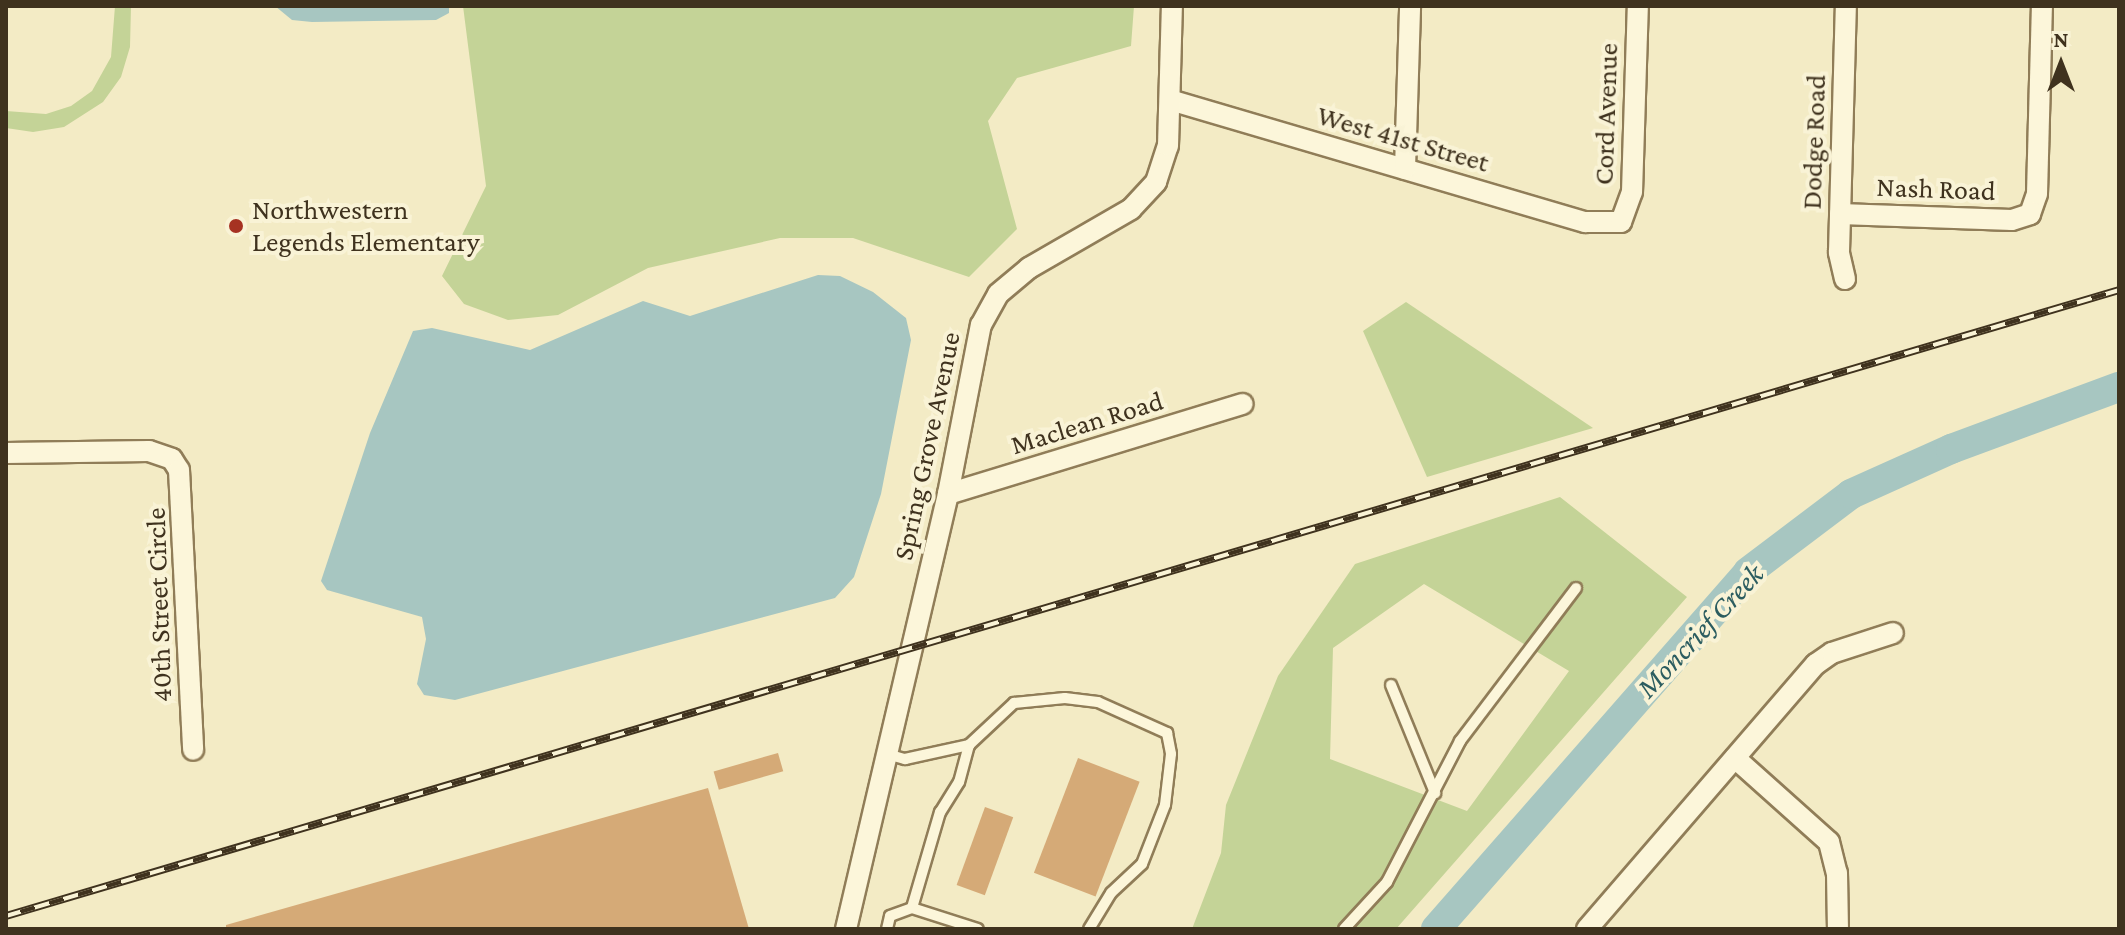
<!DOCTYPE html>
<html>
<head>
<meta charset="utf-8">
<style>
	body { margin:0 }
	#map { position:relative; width:2125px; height:935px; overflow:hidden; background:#f3ebc5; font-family:"Crimson Pro",serif }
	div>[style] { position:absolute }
	.green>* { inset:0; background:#c4d397 }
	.water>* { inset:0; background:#a7c6c1 }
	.river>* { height:30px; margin:-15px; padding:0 15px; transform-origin:15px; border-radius:15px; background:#a7c6c1 }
	.building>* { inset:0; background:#d5aa77; transform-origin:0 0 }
	.roads { filter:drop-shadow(2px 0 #907d58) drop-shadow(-2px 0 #907d58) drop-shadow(0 2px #907d58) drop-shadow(0 -2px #907d58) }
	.service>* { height:10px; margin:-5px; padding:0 5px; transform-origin:5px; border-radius:5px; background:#fcf6da }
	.minor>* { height:20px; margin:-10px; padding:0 10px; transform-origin:10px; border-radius:10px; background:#fcf6da }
	.rail>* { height:8px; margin-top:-4px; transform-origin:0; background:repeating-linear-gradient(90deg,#f9f3d6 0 15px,#3f321e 0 30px); box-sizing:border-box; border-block:2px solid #3f321e }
	.dots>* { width:22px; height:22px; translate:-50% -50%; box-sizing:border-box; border:4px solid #f9f3d6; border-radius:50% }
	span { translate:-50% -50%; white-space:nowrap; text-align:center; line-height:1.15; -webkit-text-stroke:8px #f9f3d6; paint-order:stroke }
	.street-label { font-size:28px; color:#3f321e }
	.poi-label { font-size:28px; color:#3f321e }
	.left { translate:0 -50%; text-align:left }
	.water-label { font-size:30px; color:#2c5d60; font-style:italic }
	.frame { position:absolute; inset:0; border:8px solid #3f321e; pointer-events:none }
	.north { position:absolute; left:2021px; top:24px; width:80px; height:80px; -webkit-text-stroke:6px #f9f3d6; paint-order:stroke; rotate:0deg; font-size:22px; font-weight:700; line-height:32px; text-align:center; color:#3f321e }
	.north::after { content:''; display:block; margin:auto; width:28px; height:36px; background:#3f321e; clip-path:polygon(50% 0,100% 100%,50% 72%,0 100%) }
</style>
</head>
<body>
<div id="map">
	<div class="green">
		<div style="clip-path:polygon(115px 6px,131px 6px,130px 47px,121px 77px,103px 102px,64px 127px,33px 132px,6px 128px,6px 111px,46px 114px,71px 106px,92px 91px,111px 57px)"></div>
		<div style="clip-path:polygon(463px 6px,1134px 6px,1131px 46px,1017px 78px,988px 121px,1017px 229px,969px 277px,853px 238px,780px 238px,648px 268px,558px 315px,508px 320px,464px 304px,442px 276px,486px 186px)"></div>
		<div style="clip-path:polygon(1406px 302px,1593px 428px,1427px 477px,1363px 331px)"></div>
		<div style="clip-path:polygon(evenodd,1560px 497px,1687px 597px,1396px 929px,1192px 929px,1221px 853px,1226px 805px,1278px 676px,1355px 564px,1560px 497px,1424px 584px,1569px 671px,1467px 811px,1330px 759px,1333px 648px,1424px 584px)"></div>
	</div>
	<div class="water">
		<div style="clip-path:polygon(275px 6px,449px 6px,449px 13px,436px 20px,312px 22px,292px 20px)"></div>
		<div style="clip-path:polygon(818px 275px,840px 276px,873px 292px,906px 318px,911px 340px,881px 494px,854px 577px,835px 598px,455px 700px,424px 695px,417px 684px,426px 639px,422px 617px,327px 590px,321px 581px,370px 433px,413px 331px,432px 328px,530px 350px,643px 301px,690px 316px)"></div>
	</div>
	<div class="river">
		<div style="left:1436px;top:929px;width:474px;rotate:-48.8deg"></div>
		<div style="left:1748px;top:572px;width:129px;rotate:-37.1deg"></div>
		<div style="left:1851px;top:494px;width:110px;rotate:-24.2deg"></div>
		<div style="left:1951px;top:449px;width:179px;rotate:-20.3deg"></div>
	</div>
	<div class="building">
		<div style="left:778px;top:753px;width:19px;height:67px;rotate:74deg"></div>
		<div style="left:1078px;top:758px;width:66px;height:123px;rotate:21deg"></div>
		<div style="clip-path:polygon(708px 788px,749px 929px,226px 929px,226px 925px)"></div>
		<div style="left:985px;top:807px;width:30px;height:83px;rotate:20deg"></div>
	</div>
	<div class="roads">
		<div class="service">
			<div style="left:1391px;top:685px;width:117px;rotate:67.8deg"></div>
			<div style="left:969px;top:745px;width:38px;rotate:105deg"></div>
			<div style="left:959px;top:782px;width:36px;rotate:122deg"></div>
			<div style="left:940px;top:812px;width:100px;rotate:106.3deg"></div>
			<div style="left:912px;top:908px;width:69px;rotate:17.7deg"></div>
			<div style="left:887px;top:754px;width:19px;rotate:16deg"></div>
			<div style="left:905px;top:759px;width:66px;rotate:-12.3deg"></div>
			<div style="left:969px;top:745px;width:62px;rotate:-43deg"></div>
			<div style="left:1014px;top:703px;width:51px;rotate:-5.6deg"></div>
			<div style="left:1065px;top:698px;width:33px;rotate:7deg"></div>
			<div style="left:1098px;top:702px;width:76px;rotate:24.2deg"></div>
			<div style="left:1167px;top:733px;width:21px;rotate:79deg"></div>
			<div style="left:1171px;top:754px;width:51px;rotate:96.7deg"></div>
			<div style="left:1165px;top:805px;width:63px;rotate:111.3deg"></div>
			<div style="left:1142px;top:864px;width:42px;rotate:136.9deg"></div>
			<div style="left:1111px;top:893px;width:42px;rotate:121.4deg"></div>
			<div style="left:887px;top:929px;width:13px;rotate:-77deg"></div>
			<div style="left:890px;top:916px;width:23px;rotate:-20deg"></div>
			<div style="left:1344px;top:929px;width:64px;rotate:-47.5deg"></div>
			<div style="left:1387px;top:882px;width:159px;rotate:-62.6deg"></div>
			<div style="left:1460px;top:741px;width:192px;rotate:-52.8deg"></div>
		</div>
		<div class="minor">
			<div style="left:1170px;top:100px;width:433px;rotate:16.4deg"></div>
			<div style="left:1585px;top:222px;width:36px"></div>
			<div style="left:1621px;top:222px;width:32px;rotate:-70deg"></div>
			<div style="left:1632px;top:192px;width:186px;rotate:-88.2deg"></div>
			<div style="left:1405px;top:169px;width:163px;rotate:-88.2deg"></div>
			<div style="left:1840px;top:214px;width:172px;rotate:2deg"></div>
			<div style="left:2012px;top:220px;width:19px;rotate:-18deg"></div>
			<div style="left:2030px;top:214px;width:21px;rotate:-71deg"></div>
			<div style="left:2037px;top:194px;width:188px;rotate:-88.5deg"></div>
			<div style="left:1845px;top:279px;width:28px;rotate:-103deg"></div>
			<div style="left:1839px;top:252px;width:246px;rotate:-88.4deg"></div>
			<div style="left:6px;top:453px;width:143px;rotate:-0.8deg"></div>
			<div style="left:149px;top:451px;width:24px;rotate:19deg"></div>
			<div style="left:172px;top:459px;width:13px;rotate:58deg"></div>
			<div style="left:179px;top:470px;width:280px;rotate:87.1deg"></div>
			<div style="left:948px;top:494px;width:308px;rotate:-17deg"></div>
			<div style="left:1735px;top:758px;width:126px;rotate:41.8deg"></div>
			<div style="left:1829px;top:842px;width:32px;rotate:76deg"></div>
			<div style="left:1837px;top:873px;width:56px;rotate:89deg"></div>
			<div style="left:846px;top:929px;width:447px;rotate:-76.8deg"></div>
			<div style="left:948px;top:494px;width:172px;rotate:-79deg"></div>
			<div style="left:981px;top:325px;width:35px;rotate:-61deg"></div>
			<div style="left:998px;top:294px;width:40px;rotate:-40deg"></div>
			<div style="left:1029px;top:268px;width:118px;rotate:-30deg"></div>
			<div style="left:1131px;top:209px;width:37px;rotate:-47deg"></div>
			<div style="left:1156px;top:182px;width:38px;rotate:-72deg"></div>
			<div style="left:1168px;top:146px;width:140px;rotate:-88.4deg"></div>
			<div style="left:1587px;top:929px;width:350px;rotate:-49.2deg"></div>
			<div style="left:1816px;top:664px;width:19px;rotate:-35deg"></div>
			<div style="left:1832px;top:653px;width:64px;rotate:-18.2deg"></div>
		</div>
	</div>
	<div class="rail">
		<div style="left:6px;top:916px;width:2204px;rotate:-16.5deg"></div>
	</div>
	<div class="dots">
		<div style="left:236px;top:226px;background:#a63222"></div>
	</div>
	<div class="street-label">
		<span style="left:1606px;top:114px;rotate:-88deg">Cord Avenue</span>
		<span style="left:1403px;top:139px;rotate:16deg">West 41st Street</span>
		<span style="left:1814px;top:142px;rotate:-88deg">Dodge Road</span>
		<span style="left:1936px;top:189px;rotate:2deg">Nash Road</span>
		<span style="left:1087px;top:423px;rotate:-17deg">Maclean Road</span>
		<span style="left:927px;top:446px;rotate:-78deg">Spring Grove Avenue</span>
		<span style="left:159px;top:605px;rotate:-92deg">40th Street Circle</span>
	</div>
	<div class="poi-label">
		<span class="left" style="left:252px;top:226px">Northwestern<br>Legends Elementary</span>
	</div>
	<div class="water-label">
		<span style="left:1700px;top:631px;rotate:-47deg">Moncrief Creek</span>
	</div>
	<div class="frame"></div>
	<div class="north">N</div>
</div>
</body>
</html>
